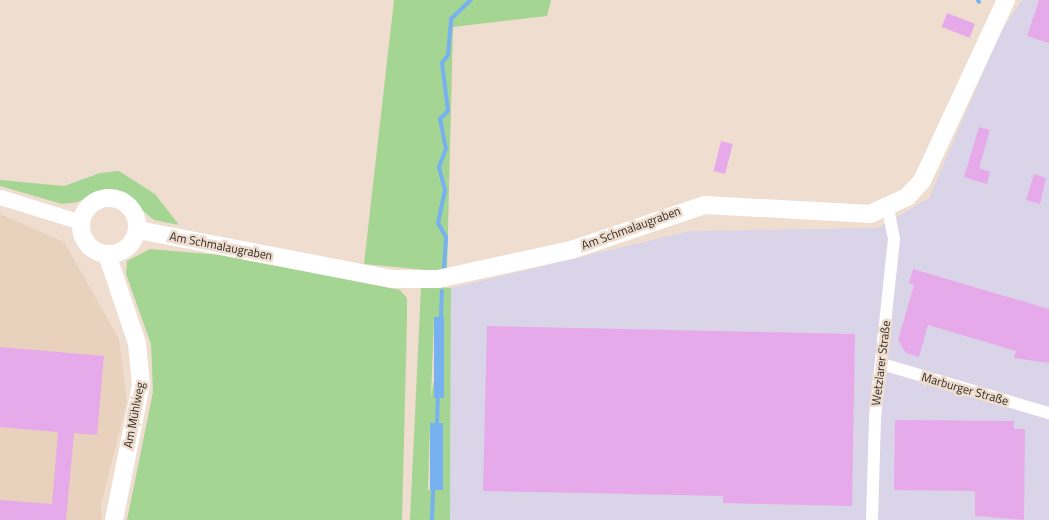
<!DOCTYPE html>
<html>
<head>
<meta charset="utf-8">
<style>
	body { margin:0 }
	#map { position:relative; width:1049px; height:520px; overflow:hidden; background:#efded0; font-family:"Titillium Web",sans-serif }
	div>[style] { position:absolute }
	.built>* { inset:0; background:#e8d2be }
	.industrial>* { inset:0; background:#dad4e9 }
	.green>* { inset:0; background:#a4d593 }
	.water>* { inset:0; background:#78b1f0; transform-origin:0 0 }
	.stream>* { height:4px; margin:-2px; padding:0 2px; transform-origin:2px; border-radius:2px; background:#78b1f0 }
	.building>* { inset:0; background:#e6aaea; transform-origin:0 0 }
	.minor>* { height:12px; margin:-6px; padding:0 6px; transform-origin:6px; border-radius:6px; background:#fff }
	.tertiary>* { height:15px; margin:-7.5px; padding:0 7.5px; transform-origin:7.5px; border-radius:7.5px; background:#fff }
	.secondary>* { height:18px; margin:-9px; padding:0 9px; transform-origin:9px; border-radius:9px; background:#fff }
	.secondary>.ring { margin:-9px; padding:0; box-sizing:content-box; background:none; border:18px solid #fff; border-radius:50% }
	span { translate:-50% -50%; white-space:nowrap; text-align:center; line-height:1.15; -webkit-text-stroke:5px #efded0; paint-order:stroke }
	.street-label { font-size:12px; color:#312b25 }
</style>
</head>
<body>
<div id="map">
	<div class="built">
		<div style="clip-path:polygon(0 214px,64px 242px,119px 339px,127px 401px,101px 505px,102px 520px,0 520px)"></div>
	</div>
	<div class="industrial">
		<div style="clip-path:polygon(1022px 0,1049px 0,1049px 520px,450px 520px,451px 288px,690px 231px,878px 228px,929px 198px,1001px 31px)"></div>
	</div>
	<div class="green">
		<div style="clip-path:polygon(394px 0,551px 0,547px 16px,453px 27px,447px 272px,364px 264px)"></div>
		<div style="clip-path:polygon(119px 171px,155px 194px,179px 225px,154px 220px,118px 190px,106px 189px,78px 202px,62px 204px,0 186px,0 180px,64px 186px,100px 173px)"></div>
		<div style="clip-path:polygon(150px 249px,220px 255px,400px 290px,407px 298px,407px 319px,402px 520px,127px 520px,153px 392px,151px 344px,126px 274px,127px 261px)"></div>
		<div style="clip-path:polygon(evenodd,421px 287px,451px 288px,450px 520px,410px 520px,421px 287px,434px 317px,444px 317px,431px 398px,434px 317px,421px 287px,430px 423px,442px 423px,440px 490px,428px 490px,430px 423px)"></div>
	</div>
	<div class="water">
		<div style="left:434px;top:317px;width:10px;height:81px"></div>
		<div style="left:430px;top:423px;width:13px;height:67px"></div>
	</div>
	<div class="stream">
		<div style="left:978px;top:0;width:2px;rotate:63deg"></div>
		<div style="left:444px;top:267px;width:30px;rotate:-86deg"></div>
		<div style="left:446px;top:237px;width:16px;rotate:-120deg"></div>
		<div style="left:438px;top:223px;width:34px;rotate:-78deg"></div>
		<div style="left:445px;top:190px;width:24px;rotate:-105deg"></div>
		<div style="left:439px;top:167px;width:19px;rotate:-69deg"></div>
		<div style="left:446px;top:149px;width:31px;rotate:-101deg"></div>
		<div style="left:440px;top:119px;width:11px;rotate:-45deg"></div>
		<div style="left:448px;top:111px;width:48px;rotate:-97.1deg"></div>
		<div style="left:442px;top:63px;width:10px;rotate:-53deg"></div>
		<div style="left:448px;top:55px;width:36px;rotate:-85deg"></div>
		<div style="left:451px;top:19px;width:28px;rotate:-44deg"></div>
		<div style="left:441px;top:317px;width:26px;rotate:-88deg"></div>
		<div style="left:437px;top:423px;width:24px;rotate:-88deg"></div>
		<div style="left:432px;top:520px;width:30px;rotate:-88deg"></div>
	</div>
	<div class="building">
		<div style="clip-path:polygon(1039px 0,1049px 0,1049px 43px,1027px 36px)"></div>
		<div style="left:947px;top:13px;width:30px;height:15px;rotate:21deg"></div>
		<div style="clip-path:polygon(979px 127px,990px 130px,979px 168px,990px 172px,987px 184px,964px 177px)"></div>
		<div style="left:721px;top:141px;width:12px;height:31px;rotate:14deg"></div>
		<div style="clip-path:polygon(1034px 174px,1046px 178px,1040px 204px,1026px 200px)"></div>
		<div style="clip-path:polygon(913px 269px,1049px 309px,1049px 363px,1014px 358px,1016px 351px,928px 325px,919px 357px,906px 353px,898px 340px,914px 285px,909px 283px)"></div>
		<div style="clip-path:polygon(487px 326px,855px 334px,852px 506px,723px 503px,723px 496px,483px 491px)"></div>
		<div style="clip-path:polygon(0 347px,104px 356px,97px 435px,74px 433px,66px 520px,0 520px,0 500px,52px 504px,58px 432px,0 427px)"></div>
		<div style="clip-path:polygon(895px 420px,1014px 421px,1014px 429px,1025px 429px,1024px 520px,975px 516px,975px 491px,894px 490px)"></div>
	</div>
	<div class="minor">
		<div style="left:882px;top:364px;width:174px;rotate:16.4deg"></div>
		<div style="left:872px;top:520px;width:103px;rotate:-88.3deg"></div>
		<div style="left:875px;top:417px;width:179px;rotate:-83.9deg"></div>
		<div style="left:894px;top:239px;width:32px;rotate:-101deg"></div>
	</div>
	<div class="tertiary">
		<div style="left:0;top:197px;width:85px;rotate:17.2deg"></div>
	</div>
	<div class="secondary">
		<div class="ring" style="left:81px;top:198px;width:38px;height:38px"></div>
		<div style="left:138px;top:230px;width:259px;rotate:10.9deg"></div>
		<div style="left:392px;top:279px;width:46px"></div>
		<div style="left:438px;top:279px;width:136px;rotate:-12.3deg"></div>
		<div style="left:571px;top:250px;width:141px;rotate:-18.6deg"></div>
		<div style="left:705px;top:205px;width:165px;rotate:3.1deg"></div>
		<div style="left:870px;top:214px;width:41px;rotate:-24.7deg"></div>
		<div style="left:907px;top:197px;width:22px;rotate:-47deg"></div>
		<div style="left:922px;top:181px;width:200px;rotate:-65.1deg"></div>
		<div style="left:107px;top:254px;width:94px;rotate:71.4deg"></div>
		<div style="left:137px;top:343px;width:42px;rotate:84.6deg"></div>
		<div style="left:141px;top:385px;width:138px;rotate:101.3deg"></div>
	</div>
	<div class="street-label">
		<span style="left:631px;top:228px;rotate:-20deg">Am Schmalaugraben</span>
		<span style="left:221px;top:246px;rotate:11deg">Am Schmalaugraben</span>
		<span style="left:881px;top:363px;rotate:-83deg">Wetzlarer Straße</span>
		<span style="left:965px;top:389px;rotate:16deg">Marburger Straße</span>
		<span style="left:134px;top:415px;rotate:-79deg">Am Mühlweg</span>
	</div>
</div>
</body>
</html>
